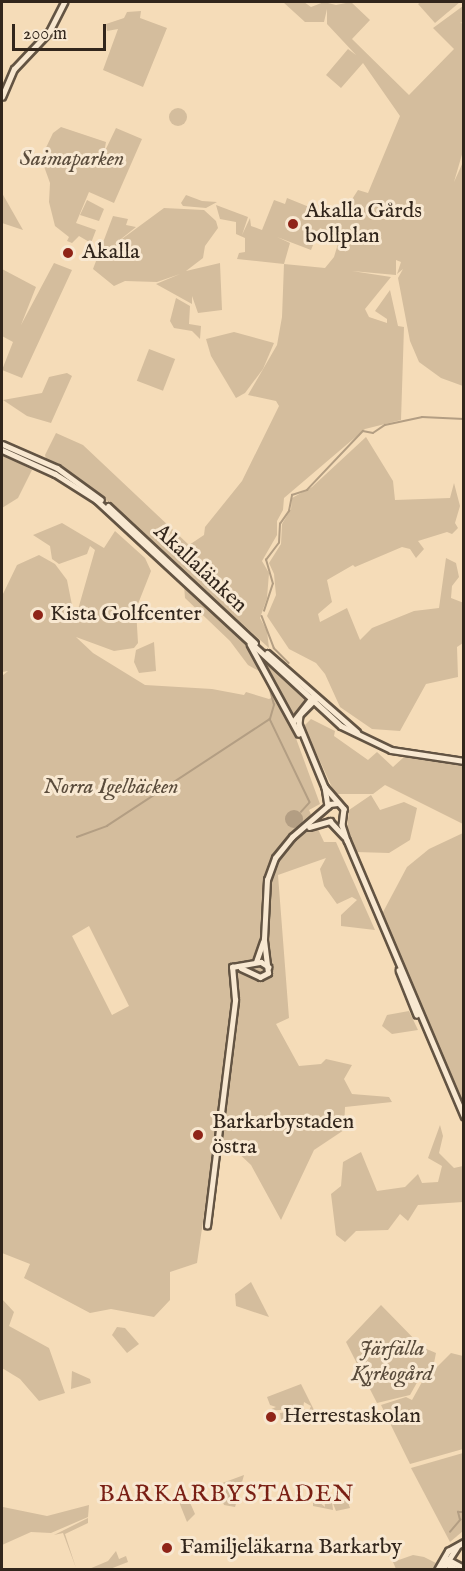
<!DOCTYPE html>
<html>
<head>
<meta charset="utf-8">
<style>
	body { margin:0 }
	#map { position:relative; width:465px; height:1571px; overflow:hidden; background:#f5dcb8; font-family:"IM FELL English",serif }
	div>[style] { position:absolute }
	.green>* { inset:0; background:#d4bd9d; transform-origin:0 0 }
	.round { border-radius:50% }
	.water>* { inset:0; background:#b39e83 }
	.stream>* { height:1.5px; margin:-0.75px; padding:0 0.75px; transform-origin:0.75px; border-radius:0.75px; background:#b39e83 }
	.roads { filter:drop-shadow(2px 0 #635443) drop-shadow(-2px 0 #635443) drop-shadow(0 2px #635443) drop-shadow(0 -2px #635443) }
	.tertiary>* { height:4.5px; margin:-2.25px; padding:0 2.25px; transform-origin:2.25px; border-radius:2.25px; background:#f8e8d1 }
	.secondary>* { height:5px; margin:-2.5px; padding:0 2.5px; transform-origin:2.5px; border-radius:2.5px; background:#f8e8d1 }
	.dots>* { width:16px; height:16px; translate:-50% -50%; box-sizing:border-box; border:3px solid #f8e8d1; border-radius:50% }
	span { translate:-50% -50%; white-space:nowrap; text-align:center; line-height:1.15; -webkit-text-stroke:6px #f8e8d1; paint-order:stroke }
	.park-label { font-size:22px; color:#5a4c3c; font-style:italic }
	.poi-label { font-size:22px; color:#32261c }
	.left { translate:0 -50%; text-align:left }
	.street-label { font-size:22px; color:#32261c }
	.neighbourhood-label { font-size:24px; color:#7a1f14; letter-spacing:1.5px }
	.frame { position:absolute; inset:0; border:3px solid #32261c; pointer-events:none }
	.scale { position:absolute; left:12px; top:24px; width:94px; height:27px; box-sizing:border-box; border:3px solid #32261c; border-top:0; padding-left:8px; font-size:18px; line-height:21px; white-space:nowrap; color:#32261c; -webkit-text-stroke:4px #f8e8d1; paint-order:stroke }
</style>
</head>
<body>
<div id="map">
	<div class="green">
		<div style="clip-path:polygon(evenodd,283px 2px,304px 2px,311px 7px,324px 2px,336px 5px,351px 2px,370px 20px,352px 39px,409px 95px,454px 49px,433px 28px,463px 6px,463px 23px,460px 22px,464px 25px,463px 151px,454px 182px,463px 162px,463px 386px,441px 378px,419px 362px,410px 341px,398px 278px,403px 269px,397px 274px,401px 262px,396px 260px,396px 275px,352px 271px,391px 277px,365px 309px,369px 317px,387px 323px,387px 319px,375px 311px,390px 290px,398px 326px,404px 327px,401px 420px,365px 429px,284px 498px,283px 510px,277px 521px,277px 535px,262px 561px,269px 573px,267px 598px,260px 618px,267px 631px,269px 648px,98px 493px,46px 459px,45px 455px,56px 433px,83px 445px,189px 545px,204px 535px,205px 527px,242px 481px,279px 406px,276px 401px,248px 395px,277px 345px,282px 317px,284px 264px,237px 259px,239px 253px,245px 252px,245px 238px,236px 234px,236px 222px,220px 219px,216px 205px,248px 217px,242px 235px,250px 218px,251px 226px,262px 230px,274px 200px,285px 204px,287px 198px,324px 213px,347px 207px,358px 190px,368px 193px,400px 116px,363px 63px,341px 88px,326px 75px,348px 49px,356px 55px,327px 24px,327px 9px,324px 22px,305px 22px,283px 2px,320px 228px,340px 237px,334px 257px,325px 268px,284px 264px,290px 243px,277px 237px,311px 250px,320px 228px)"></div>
		<div style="clip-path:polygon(421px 2px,460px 2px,435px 23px,418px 4px)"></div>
		<div style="clip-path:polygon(141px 11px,140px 18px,167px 28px,143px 87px,103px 70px,118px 29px,107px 31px,106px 24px,124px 18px,127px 12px)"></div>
		<div class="round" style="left:169px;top:108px;width:18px;height:18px"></div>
		<div style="clip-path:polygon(61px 127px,106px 142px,104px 153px,116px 128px,142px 139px,114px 203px,89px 192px,76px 223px,96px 230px,91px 243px,79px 236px,72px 243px,67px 241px,69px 237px,55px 226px,49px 202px,50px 183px,41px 158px,53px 133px)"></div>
		<div style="clip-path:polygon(2px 193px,23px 230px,2px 223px)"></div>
		<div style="clip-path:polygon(186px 195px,202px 201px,217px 202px,206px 208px,183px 206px,181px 203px)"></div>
		<div style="clip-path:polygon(87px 200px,104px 209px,99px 221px,80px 215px)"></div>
		<div style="clip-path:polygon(164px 208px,204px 210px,216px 221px,218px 228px,205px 246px,203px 258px,186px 271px,220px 263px,222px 310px,198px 313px,192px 296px,192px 304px,156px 284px,180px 274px,157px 282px,125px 281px,114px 286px,93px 269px,113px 216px,128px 219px,126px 225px,136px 227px,111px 247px)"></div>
		<div style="clip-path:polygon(54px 263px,72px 270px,22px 378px,2px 370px,13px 342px,2px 336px,2px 269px,36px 287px,21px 325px)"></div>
		<div style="clip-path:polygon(176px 298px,190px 306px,189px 324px,201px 326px,200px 339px,192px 331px,174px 328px,170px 321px)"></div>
		<div style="clip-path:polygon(234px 332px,274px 343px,263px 369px,245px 393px,236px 398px,211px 356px,206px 339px)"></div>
		<div style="left:149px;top:349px;width:28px;height:34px;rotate:21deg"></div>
		<div style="clip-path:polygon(67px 373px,72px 376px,51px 423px,27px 416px,3px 400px,42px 393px,49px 377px)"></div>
		<div style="clip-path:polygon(366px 437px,393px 481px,395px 500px,450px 498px,454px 483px,460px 506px,455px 523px,458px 528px,452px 534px,447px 532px,418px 541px,424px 549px,416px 558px,410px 549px,402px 547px,355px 567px,353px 565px,327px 580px,332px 602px,318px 614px,320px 622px,347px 608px,360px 640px,372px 628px,414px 611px,439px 608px,446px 558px,456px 563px,459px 577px,452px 586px,451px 598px,464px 603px,463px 643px,457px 647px,458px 677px,426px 684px,400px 731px,372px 729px,340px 707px,325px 674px,316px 663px,289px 649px,267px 616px,276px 595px,274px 574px,269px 563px,281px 544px,282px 524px,291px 509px,292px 498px,312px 487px)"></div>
		<div style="clip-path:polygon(2px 454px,32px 470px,18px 498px,2px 508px)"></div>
		<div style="clip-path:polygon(evenodd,62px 523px,104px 548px,115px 531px,145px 558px,151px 571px,136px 609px,138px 643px,134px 648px,114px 651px,76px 637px,93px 653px,145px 685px,212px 689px,244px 695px,246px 692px,269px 699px,273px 697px,269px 684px,286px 711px,320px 804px,309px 810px,324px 842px,336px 842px,375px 930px,341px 926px,341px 915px,357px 900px,352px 897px,337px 904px,324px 886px,320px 869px,326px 858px,278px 875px,289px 1018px,276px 1024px,299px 1066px,321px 1064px,326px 1059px,352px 1065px,344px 1079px,352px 1094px,389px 1097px,392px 1102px,345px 1107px,344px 1130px,314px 1150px,281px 1220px,251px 1165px,232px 1147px,214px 1145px,197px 1263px,170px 1272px,170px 1300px,154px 1317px,111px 1309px,90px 1313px,24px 1278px,30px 1264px,2px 1253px,2px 676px,8px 671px,2px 672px,2px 596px,17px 565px,39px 555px,55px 564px,67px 580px,75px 620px,95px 550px,90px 546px,87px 554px,59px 564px,52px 559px,50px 546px,33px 535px,62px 523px,89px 926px,129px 1006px,112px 1015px,72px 936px,89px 926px)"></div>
		<div style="clip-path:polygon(184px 585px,246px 642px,268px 676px,248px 665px,230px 641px,185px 598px)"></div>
		<div style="clip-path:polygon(154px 642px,156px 671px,139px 673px,134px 662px,136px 650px)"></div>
		<div style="clip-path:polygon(256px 652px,306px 700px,293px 716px,279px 688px)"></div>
		<div style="clip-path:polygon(311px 719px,335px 731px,334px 736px,368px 760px,377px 752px,393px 767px,404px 757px,463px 765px,463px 824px,385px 785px,373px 794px,335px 794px,304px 726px)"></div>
		<div style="clip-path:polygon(371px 795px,380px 810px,404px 802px,417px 808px,410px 840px,389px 853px,356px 852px,347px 831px,349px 810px)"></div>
		<div style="clip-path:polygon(463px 833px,463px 1107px,382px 914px,407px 867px,429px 849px)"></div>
		<div style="clip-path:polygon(409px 1011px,418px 1030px,392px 1034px,382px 1026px,387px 1015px)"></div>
		<div style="clip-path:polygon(440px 1125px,443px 1136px,439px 1153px,454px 1168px,463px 1166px,463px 1202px,418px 1205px,408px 1221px,400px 1214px,388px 1230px,356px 1231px,345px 1242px,336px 1235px,331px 1194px,341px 1186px,343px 1162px,361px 1152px,377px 1191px,405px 1187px,418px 1174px,422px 1183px,438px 1182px,442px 1166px,428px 1158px)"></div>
		<div style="clip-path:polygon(251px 1282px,269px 1317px,236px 1306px,235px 1294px)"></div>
		<div style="clip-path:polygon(2px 1299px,14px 1312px,9px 1326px,49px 1348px,65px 1393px,39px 1401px,20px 1379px,2px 1368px)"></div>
		<div style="clip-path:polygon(381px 1305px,422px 1347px,436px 1353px,433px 1368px,419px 1379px,410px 1395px,377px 1403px,346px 1342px)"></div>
		<div style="clip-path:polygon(117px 1327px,125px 1328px,139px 1344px,127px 1353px,112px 1335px)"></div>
		<div style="clip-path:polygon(451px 1353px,463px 1356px,463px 1449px,410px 1464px,381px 1405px,406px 1397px,412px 1400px,422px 1382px)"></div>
		<div style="clip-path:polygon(72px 1371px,90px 1379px,91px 1383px,71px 1389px)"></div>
		<div style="clip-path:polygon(301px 1384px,314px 1410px,309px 1411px,311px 1406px,304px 1402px,303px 1408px,267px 1411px,276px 1407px,270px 1405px,267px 1397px)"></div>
		<div style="clip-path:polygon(306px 1409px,311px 1419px,281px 1420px,280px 1413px)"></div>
		<div style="clip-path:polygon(463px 1453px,463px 1531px,450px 1542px,411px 1468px)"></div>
		<div style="clip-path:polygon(244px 1475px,235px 1507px,224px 1505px,217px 1485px)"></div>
		<div style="clip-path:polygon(329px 1495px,346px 1496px,350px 1508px,336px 1511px,332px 1501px,333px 1510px,313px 1506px,313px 1497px,325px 1507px,324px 1497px)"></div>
		<div style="clip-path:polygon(188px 1498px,195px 1514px,187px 1522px,179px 1502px)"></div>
		<div style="clip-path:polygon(2px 1503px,3px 1507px,47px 1516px,89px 1505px,88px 1517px,51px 1533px,31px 1532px,2px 1545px)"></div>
		<div style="clip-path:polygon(88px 1518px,88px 1523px,65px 1534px,76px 1568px,63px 1533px,54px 1535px)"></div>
		<div style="clip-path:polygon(116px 1551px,119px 1559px,126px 1556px,128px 1562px,110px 1569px,89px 1569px,108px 1561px)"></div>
		<div style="clip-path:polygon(413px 1555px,424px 1557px,436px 1563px,432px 1569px,396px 1569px,393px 1562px)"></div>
	</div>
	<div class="water">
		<div class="round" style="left:285px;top:810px;width:18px;height:18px"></div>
	</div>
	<div class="stream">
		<div style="left:264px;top:611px;width:28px;rotate:-72deg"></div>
		<div style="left:273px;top:584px;width:25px;rotate:-106deg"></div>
		<div style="left:266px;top:560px;width:21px;rotate:-53deg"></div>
		<div style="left:279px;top:543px;width:19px;rotate:-87deg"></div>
		<div style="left:280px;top:524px;width:16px;rotate:-55deg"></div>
		<div style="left:289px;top:511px;width:16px;rotate:-79deg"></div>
		<div style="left:292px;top:495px;width:16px;rotate:-18deg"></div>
		<div style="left:307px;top:490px;width:81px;rotate:-46.5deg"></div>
		<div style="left:363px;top:431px;width:10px;rotate:11deg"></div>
		<div style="left:373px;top:433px;width:14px;rotate:-34deg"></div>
		<div style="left:385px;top:425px;width:38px;rotate:-12deg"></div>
		<div style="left:422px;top:417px;width:42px;rotate:2.7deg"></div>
		<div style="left:262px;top:616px;width:34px;rotate:69deg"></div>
		<div style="left:274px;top:648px;width:21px;rotate:45deg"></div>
		<div style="left:270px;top:719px;width:92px;rotate:64.3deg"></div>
		<div style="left:301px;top:812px;width:12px;rotate:-48deg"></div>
		<div style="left:77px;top:837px;width:32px;rotate:-20deg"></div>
		<div style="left:107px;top:826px;width:195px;rotate:-33.3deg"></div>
		<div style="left:270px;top:719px;width:15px;rotate:-74deg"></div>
		<div style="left:274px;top:705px;width:20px;rotate:-105deg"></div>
		<div style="left:450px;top:1532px;width:16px;rotate:-50deg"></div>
		<div style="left:460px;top:1520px;width:8px;rotate:-104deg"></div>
		<div style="left:458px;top:1512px;width:6px"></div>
	</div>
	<div class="roads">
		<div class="tertiary">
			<div style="left:2px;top:97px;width:30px;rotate:-67deg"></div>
			<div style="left:14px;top:69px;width:51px;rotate:-46.6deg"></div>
			<div style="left:49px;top:32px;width:34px;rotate:-63deg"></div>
			<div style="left:250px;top:644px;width:102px;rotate:61.4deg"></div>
			<div style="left:316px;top:699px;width:23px;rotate:135deg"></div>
			<div style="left:300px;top:715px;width:9px;rotate:96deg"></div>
			<div style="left:299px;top:724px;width:68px;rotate:67.6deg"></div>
			<div style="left:325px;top:787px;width:19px;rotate:81deg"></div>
			<div style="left:293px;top:722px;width:33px;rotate:-52deg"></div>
			<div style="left:325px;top:787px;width:29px;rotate:49deg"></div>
			<div style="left:344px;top:809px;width:16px;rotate:97deg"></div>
			<div style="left:342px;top:825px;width:16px;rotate:72deg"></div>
			<div style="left:347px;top:840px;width:300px;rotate:67deg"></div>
			<div style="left:309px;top:827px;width:22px;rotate:-16deg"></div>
			<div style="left:330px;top:821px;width:21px;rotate:47deg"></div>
			<div style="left:256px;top:962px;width:21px;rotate:-71deg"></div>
			<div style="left:241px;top:968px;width:21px;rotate:25deg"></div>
			<div style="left:260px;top:977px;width:9px;rotate:-27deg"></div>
			<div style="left:268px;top:973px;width:34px;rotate:-97deg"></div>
			<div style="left:264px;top:939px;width:59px;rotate:-87.1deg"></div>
			<div style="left:267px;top:880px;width:23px;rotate:-70deg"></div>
			<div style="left:275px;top:858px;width:27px;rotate:-51deg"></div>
			<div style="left:292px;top:837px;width:50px;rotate:-41deg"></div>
			<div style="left:330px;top:804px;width:7px;rotate:-8deg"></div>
			<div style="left:399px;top:970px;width:48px;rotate:68.2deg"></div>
			<div style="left:207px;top:1226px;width:228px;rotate:-82.9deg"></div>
			<div style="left:235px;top:1000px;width:33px;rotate:-95deg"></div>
			<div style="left:232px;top:967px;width:29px;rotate:-10deg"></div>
			<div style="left:261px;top:962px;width:9px;rotate:32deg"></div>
			<div style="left:447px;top:1559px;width:19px;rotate:28deg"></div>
			<div style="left:445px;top:1563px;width:15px;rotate:28deg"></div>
			<div style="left:437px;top:1570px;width:22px;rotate:-60deg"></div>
			<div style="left:448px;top:1551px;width:18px;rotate:-29deg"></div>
			<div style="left:442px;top:1570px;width:27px;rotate:-57deg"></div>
		</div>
		<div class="secondary">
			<div style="left:2px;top:444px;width:60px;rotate:23.6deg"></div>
			<div style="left:57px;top:468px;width:54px;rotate:36deg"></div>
			<div style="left:2px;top:450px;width:58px;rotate:24.4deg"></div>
			<div style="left:55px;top:474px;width:49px;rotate:32.4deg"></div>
			<div style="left:96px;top:500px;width:333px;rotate:42.7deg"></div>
			<div style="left:341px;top:726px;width:55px;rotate:25.6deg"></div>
			<div style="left:391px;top:750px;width:74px;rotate:8.6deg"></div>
			<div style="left:108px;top:506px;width:201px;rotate:43deg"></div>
			<div style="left:267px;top:653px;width:120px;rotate:41.3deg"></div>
		</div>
	</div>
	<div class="dots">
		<div style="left:293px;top:224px;background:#8f2418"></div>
		<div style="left:68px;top:253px;background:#8f2418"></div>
		<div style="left:38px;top:615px;background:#8f2418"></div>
		<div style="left:198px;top:1135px;background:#8f2418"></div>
		<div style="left:271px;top:1417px;background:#8f2418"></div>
		<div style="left:167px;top:1548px;background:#8f2418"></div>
	</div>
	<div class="park-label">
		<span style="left:72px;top:160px">Saimaparken</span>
		<span style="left:111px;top:788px">Norra Igelbäcken</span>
		<span style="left:392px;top:1362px">Järfälla<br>Kyrkogård</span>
	</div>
	<div class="poi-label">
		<span class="left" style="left:305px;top:224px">Akalla Gårds<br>bollplan</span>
		<span class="left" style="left:82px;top:253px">Akalla</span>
		<span class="left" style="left:50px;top:615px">Kista Golfcenter</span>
		<span class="left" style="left:212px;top:1135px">Barkarbystaden<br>östra</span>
		<span class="left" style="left:283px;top:1417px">Herrestaskolan</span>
		<span class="left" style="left:180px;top:1548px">Familjeläkarna Barkarby</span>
	</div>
	<div class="street-label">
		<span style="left:200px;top:569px;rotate:43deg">Akallalänken</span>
	</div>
	<div class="neighbourhood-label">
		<span style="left:227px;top:1495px">BARKARBYSTADEN</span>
	</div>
	<div class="frame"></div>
	<div class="scale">200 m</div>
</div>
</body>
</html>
